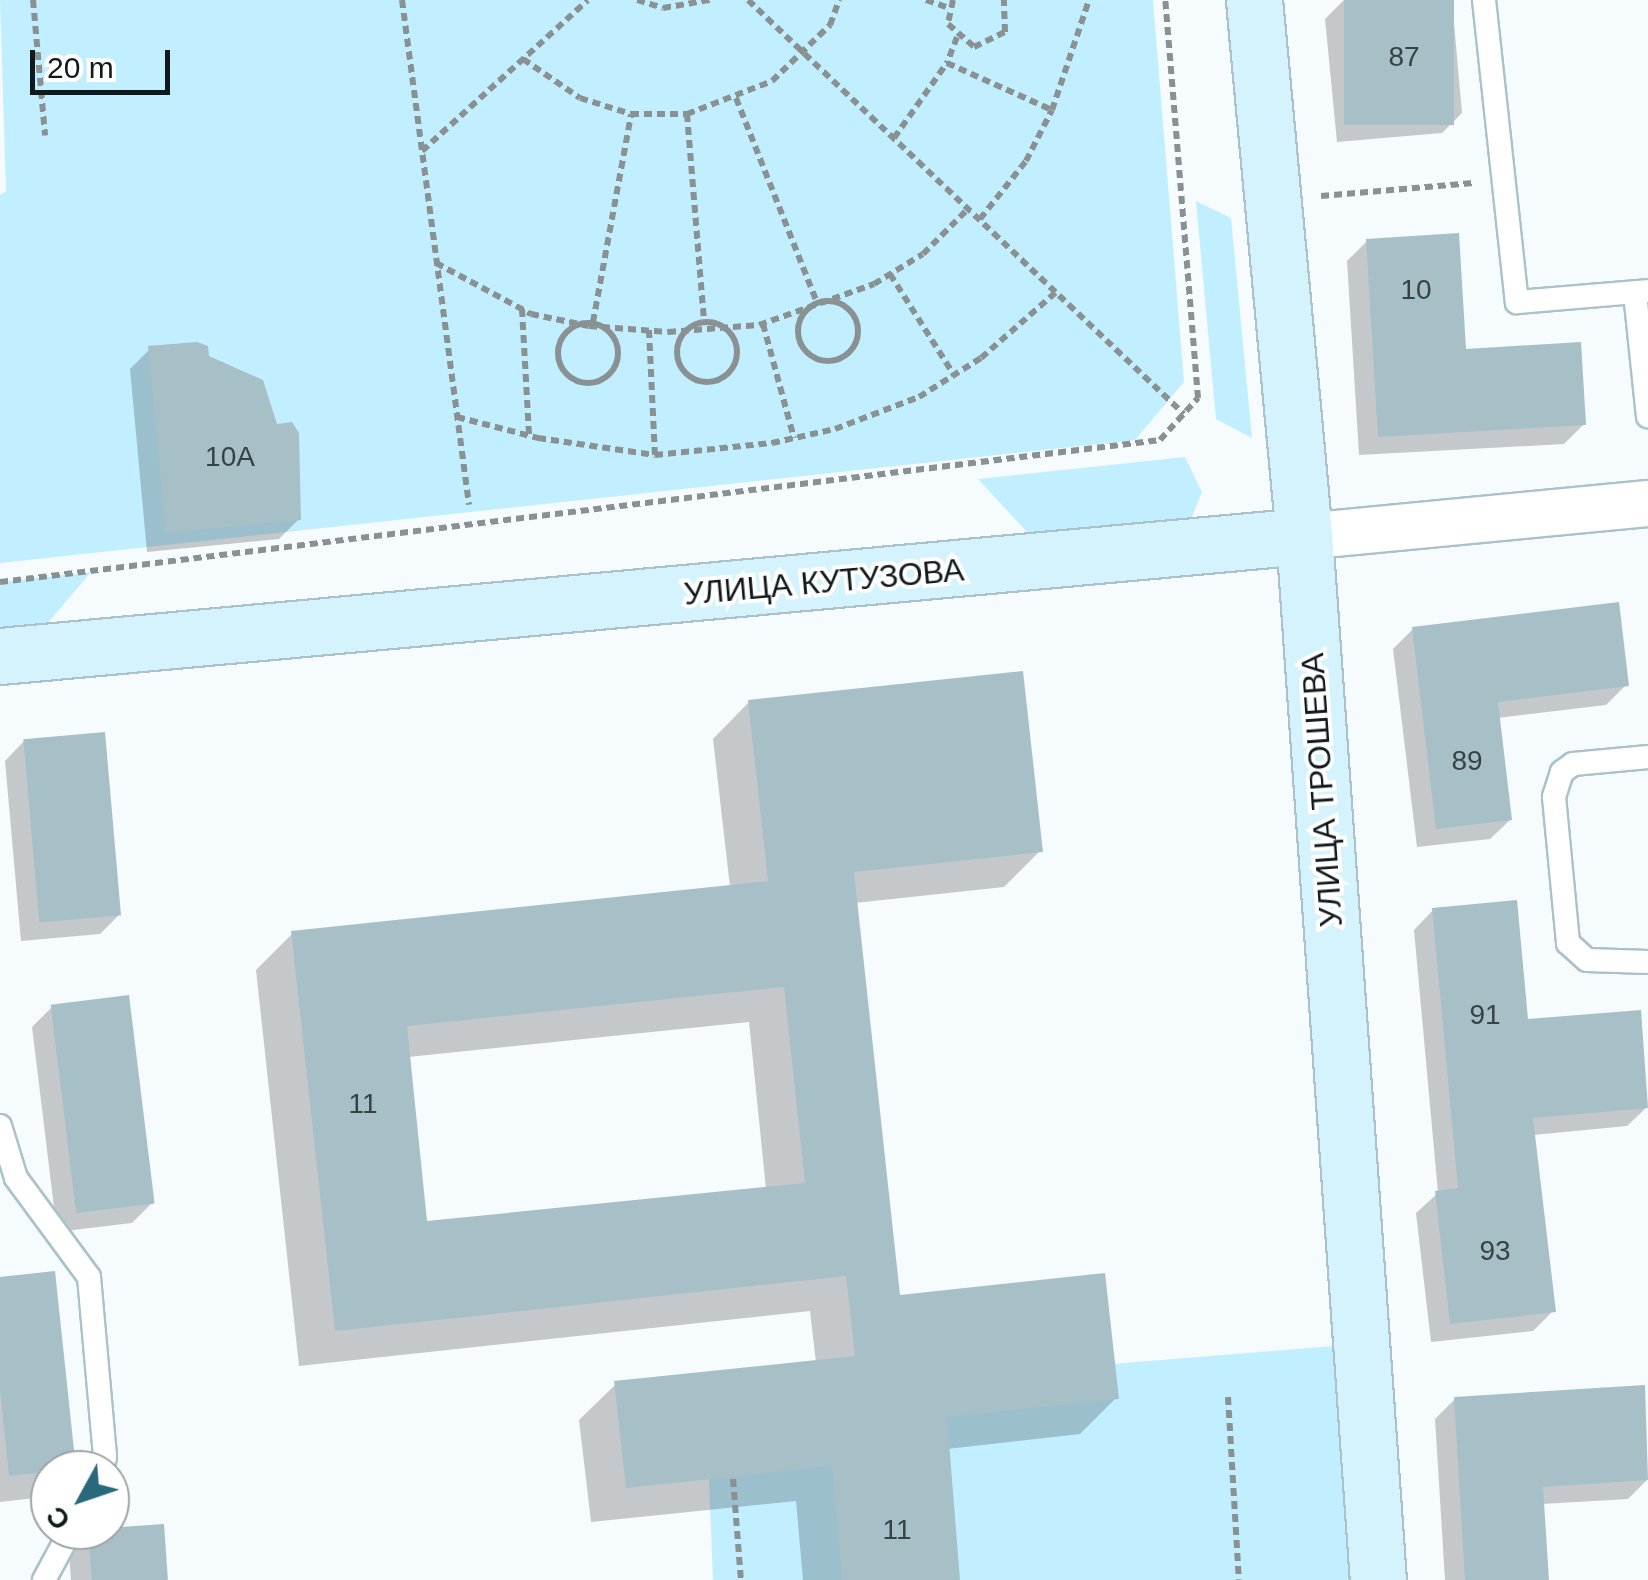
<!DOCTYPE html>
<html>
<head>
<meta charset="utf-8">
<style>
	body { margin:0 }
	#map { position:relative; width:1648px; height:1580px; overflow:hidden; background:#f6fbfd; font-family:Arial,sans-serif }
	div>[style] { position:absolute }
	.green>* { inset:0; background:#c2efff }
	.shadow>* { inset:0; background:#0003 }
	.building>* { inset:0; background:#a7bfc7; transform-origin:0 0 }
	.path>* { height:6px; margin-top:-3px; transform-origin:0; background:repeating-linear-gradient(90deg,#8a9193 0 8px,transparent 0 13px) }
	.path>.ring { margin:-3px; padding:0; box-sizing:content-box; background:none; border:6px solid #8a9193; border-radius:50% }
	.roads { filter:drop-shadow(2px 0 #abc2ca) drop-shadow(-2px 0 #abc2ca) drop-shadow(0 2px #abc2ca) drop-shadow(0 -2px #abc2ca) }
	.lane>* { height:22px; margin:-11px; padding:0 11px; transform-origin:11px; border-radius:11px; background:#fff }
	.street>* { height:45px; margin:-22.5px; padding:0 22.5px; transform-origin:22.5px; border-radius:22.5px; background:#fff }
	.secondary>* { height:55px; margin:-27.5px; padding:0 27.5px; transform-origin:27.5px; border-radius:27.5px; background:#d4f3fd }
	span { translate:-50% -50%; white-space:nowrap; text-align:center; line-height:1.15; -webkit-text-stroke:8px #fff; paint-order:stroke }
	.number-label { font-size:28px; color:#364246 }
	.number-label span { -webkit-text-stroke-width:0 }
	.street-label { font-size:32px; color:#10191b }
	.north { position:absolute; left:30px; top:1450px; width:100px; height:100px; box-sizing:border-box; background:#fff; border:2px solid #9fa3a4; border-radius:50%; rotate:230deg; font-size:28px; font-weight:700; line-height:40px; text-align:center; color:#10191b }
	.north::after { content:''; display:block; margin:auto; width:35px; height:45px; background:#28697c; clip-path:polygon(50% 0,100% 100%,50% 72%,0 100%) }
	.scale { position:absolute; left:30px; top:50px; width:140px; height:45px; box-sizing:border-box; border:5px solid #10191b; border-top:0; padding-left:12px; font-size:30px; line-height:35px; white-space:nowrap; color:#10191b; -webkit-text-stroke:8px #fff; paint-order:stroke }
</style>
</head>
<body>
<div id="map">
	<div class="green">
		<div style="clip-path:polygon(0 0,1153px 0,1184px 382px,1135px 440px,0 563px,0 195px,6px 191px)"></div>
		<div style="clip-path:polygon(1196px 201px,1231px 218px,1252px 438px,1216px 419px)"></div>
		<div style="clip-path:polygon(1185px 457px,1202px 492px,1189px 524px,1027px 532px,978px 479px)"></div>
		<div style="clip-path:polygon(91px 572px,47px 624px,0 627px,0 582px)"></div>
		<div style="clip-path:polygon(1334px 1346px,1353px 1580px,713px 1580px,709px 1479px,776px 1391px)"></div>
	</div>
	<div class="shadow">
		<div style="clip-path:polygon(1344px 0,1452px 0,1462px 113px,1442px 133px,1337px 142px,1325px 19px)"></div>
		<div style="clip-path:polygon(1367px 241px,1464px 351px,1584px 424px,1564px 444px,1359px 455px,1347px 261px)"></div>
		<div style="clip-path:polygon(150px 349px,207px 358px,275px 426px,297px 434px,299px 519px,279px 539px,147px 552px,130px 369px)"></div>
		<div style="clip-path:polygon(1413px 629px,1626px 685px,1606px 705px,1497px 718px,1510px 820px,1490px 839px,1417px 847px,1393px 649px)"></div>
		<div style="clip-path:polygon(evenodd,749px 702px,1040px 851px,1004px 887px,855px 903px,898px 1297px,1116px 1398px,1080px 1434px,947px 1449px,958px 1580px,803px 1580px,796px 1501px,591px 1522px,579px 1420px,616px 1384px,816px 1363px,810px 1311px,299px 1366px,256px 970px,292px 934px,730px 887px,713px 739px,749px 702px,749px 1022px,766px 1189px,425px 1224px,408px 1057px,749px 1022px)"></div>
		<div style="clip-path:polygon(24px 741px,119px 915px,100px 934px,21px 941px,5px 761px)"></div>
		<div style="clip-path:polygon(1433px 910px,1526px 1022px,1647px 1107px,1627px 1126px,1533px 1135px,1553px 1311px,1533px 1331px,1431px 1342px,1416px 1213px,1438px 1193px,1414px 930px)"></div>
		<div style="clip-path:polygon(52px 1007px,152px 1203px,132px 1223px,57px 1232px,32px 1027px)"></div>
		<div style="clip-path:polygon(0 1279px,74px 1468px,50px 1470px,44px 1497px,0 1502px)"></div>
		<div style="clip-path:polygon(1455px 1399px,1648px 1479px,1628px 1499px,1542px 1504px,1546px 1580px,1445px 1580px,1435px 1419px)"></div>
		<div style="clip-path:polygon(89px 1532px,166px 1580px,71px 1580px,69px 1552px)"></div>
	</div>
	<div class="building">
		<div style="left:1344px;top:0;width:110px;height:125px"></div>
		<div style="clip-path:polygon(1459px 233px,1466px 349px,1581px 342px,1586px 425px,1378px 437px,1366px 239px)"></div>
		<div style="clip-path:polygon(197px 342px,208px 346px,209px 356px,263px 380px,277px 424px,292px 422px,299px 433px,301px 520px,166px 533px,148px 346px)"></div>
		<div style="clip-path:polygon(1619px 602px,1629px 686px,1498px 702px,1512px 820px,1436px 829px,1412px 627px)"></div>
		<div style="clip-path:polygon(evenodd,1023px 671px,1043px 852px,854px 872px,900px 1295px,1105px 1273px,1119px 1399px,947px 1417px,960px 1580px,842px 1580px,832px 1466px,626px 1488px,614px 1381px,855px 1356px,846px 1276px,335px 1331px,291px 931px,768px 881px,748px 700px,1023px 671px,784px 987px,805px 1183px,427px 1221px,407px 1026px,784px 987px)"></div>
		<div style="left:105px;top:732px;width:184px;height:82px;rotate:85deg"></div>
		<div style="clip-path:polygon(1517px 900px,1528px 1019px,1641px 1010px,1648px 1108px,1533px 1118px,1556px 1312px,1450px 1324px,1435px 1191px,1458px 1188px,1432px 908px)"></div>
		<div style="left:129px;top:995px;width:210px;height:79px;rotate:83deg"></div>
		<div style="clip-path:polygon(55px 1271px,76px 1469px,9px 1476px,0 1390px,0 1277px)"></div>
		<div style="clip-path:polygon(1645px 1385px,1648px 1480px,1543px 1487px,1549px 1580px,1465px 1580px,1454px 1397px)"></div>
		<div style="left:164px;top:1524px;width:56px;height:76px;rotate:86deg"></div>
	</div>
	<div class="path">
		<div style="left:33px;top:0;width:136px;rotate:84.9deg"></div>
		<div style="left:402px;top:0;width:509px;rotate:82.44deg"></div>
		<div style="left:637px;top:0;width:27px;rotate:17deg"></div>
		<div style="left:663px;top:8px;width:48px;rotate:-9.7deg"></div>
		<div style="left:748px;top:0;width:601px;rotate:43.52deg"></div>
		<div style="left:926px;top:0;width:24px;rotate:19deg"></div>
		<div style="left:953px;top:0;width:25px;rotate:102deg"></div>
		<div style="left:948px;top:24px;width:35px;rotate:41deg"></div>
		<div style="left:974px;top:47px;width:34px;rotate:-26deg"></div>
		<div style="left:1005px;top:32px;width:32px;rotate:-92deg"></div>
		<div style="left:957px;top:37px;width:28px;rotate:111deg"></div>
		<div style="left:947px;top:63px;width:115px;rotate:24.1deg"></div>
		<div style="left:523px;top:59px;width:69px;rotate:34.4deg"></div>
		<div style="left:580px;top:98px;width:53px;rotate:17.4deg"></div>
		<div style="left:631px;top:114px;width:56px"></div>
		<div style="left:687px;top:114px;width:91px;rotate:-21.2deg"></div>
		<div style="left:772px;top:81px;width:81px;rotate:-44deg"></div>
		<div style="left:830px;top:25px;width:27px;rotate:-70deg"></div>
		<div style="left:736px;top:98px;width:220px;rotate:68.4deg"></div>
		<div style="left:687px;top:114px;width:210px;rotate:85.3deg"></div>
		<div style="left:894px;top:138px;width:92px;rotate:-54.8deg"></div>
		<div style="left:422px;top:151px;width:224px;rotate:-42.3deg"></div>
		<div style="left:1321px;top:196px;width:153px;rotate:-4.9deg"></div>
		<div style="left:980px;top:219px;width:74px;rotate:-51.6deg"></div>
		<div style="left:1026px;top:161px;width:57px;rotate:-63deg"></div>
		<div style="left:1052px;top:110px;width:116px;rotate:-71.4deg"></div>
		<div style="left:436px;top:263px;width:108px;rotate:28.2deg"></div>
		<div style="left:531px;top:314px;width:59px;rotate:11.7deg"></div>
		<div style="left:589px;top:326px;width:79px;rotate:4.3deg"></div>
		<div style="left:668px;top:332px;width:91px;rotate:-4.4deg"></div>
		<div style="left:759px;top:325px;width:122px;rotate:-19.6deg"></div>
		<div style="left:874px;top:284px;width:57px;rotate:-31.5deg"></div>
		<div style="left:923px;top:254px;width:64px;rotate:-45deg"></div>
		<div style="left:890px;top:274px;width:120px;rotate:57.6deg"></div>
		<div class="ring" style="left:798px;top:301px;width:54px;height:54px"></div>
		<div style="left:522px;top:309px;width:127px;rotate:86.8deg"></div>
		<div class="ring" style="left:677px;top:322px;width:54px;height:54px"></div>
		<div style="left:593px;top:322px;width:211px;rotate:-79.6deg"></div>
		<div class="ring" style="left:558px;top:323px;width:54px;height:54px"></div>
		<div style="left:763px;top:324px;width:118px;rotate:74.8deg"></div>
		<div style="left:649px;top:330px;width:125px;rotate:87.3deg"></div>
		<div style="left:457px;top:417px;width:84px;rotate:14.5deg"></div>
		<div style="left:538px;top:438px;width:118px;rotate:8.3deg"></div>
		<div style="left:655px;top:455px;width:118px;rotate:-5.9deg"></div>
		<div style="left:772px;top:443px;width:65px;rotate:-12.5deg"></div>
		<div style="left:835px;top:429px;width:90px;rotate:-20.9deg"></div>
		<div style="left:919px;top:397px;width:73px;rotate:-32.2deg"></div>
		<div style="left:981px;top:358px;width:100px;rotate:-41.3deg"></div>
		<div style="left:0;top:582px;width:1169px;rotate:-6.98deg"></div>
		<div style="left:1160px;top:440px;width:57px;rotate:-47.9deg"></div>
		<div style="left:1198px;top:398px;width:399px;rotate:-94.7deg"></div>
		<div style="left:1228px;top:1397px;width:183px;rotate:86.6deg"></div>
		<div style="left:733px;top:1479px;width:101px;rotate:85.5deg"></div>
	</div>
	<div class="roads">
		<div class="lane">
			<div style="left:1484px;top:0;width:304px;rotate:83.8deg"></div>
			<div style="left:1517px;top:302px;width:131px;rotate:-4.8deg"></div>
			<div style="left:1635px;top:293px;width:124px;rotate:84deg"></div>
			<div style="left:1648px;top:757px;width:75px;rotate:174.7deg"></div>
			<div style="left:1573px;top:764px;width:14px;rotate:144deg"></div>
			<div style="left:1562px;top:772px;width:26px;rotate:108deg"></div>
			<div style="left:1554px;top:797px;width:147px;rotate:84.5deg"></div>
			<div style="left:1568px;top:943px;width:25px;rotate:42deg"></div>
			<div style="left:1587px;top:960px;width:61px;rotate:1.9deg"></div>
			<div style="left:0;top:1126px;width:54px;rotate:72.9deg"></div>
			<div style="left:16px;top:1178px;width:123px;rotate:53.6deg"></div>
			<div style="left:89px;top:1277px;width:181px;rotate:84.9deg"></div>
			<div style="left:105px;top:1457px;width:14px;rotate:107deg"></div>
			<div style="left:44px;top:1580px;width:57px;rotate:-61.6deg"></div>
		</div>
		<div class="street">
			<div style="left:1304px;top:536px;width:346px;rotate:-5.5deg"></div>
		</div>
		<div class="secondary">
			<div style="left:1254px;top:0;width:538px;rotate:84.67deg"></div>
			<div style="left:1304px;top:536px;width:1047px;rotate:85.95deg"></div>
			<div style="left:0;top:656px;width:1310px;rotate:-5.26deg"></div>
		</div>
	</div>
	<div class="number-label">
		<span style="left:1404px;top:57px">87</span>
		<span style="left:1416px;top:290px">10</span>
		<span style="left:230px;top:457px">10А</span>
		<span style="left:1467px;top:761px">89</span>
		<span style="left:1485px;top:1015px">91</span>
		<span style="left:363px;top:1104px">11</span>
		<span style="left:1495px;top:1251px">93</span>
		<span style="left:897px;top:1530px">11</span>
	</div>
	<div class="street-label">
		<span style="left:824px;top:582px;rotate:-5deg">УЛИЦА КУТУЗОВА</span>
		<span style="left:1322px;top:790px;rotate:-94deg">УЛИЦА ТРОШЕВА</span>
	</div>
	<div class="north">С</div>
	<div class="scale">20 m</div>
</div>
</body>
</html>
